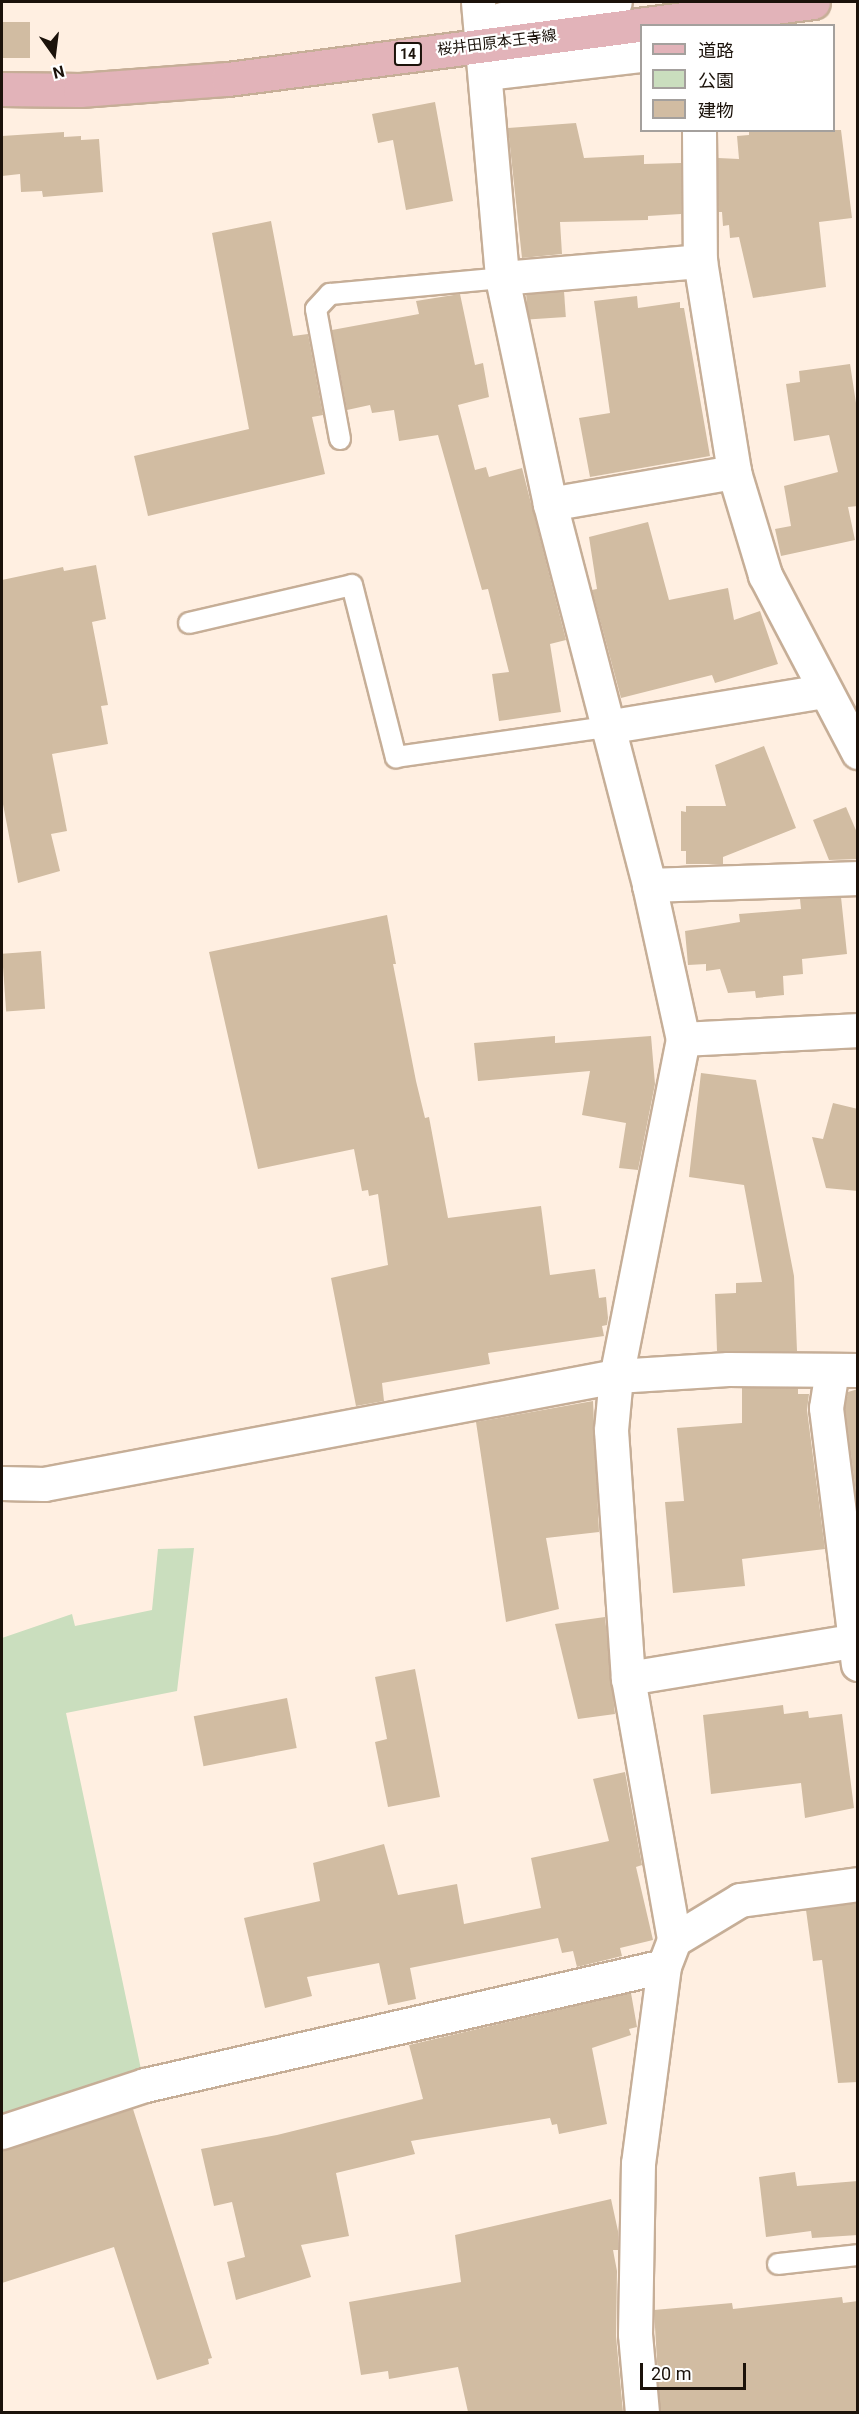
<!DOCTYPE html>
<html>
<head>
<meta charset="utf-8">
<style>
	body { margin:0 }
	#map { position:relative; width:859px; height:2414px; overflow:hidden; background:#ffefe1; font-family:Roboto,"Noto Sans JP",sans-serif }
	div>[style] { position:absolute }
	.green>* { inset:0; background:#cadebe }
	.building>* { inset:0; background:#d1bca2; transform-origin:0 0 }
	.roads { filter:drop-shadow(2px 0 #c6ae97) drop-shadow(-2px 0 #c6ae97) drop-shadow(0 2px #c6ae97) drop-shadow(0 -2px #c6ae97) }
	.lane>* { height:20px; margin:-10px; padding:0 10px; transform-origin:10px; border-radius:10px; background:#fff }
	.street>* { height:33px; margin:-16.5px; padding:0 16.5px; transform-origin:16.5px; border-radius:16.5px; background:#fff }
	.primary>* { height:33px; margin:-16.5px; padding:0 16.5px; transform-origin:16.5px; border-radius:16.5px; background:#e2b3b9 }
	span { translate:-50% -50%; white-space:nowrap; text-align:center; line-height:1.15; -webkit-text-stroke:4.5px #fff; paint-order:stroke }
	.shield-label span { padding:2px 4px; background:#fff; border:2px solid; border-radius:4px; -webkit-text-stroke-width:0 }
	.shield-label { font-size:14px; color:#1b120a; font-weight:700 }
	.street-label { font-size:15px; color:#1b120a }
	.frame { position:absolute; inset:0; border:3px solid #1b120a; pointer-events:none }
	.legend { position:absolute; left:640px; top:24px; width:195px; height:108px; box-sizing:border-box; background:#fff; border:2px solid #a4a09d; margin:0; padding:8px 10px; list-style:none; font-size:18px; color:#1b120a }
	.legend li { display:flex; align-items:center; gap:12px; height:30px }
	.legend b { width:30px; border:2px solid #a4a09d }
	.north { position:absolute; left:24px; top:24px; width:60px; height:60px; -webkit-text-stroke:4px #fff; paint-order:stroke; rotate:166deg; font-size:16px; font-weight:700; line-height:24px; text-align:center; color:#1b120a }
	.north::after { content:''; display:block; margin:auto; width:21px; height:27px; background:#1b120a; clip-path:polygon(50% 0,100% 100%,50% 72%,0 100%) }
	.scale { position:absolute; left:640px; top:2363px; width:106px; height:27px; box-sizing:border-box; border:3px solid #1b120a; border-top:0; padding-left:8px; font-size:18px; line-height:21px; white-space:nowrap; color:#1b120a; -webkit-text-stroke:4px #fff; paint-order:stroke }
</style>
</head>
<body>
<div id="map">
	<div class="green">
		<div style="clip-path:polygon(194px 1548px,177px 1691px,66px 1713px,142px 2074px,2px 2122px,2px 1638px,72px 1614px,75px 1626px,152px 1610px,158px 1549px)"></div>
	</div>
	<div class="building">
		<div style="left:30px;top:22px;width:36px;height:28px;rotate:90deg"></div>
		<div style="clip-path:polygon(435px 102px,453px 201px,406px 210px,393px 140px,378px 143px,372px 114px)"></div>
		<div style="clip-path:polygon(576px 123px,584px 158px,644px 155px,644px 164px,681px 163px,681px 214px,648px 216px,648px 220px,560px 222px,562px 254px,522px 258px,508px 128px)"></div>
		<div style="clip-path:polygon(749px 130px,841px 130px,852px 218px,819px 222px,826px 287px,753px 298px,739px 237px,730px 238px,729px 225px,723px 226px,722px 212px,718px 212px,718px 158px,739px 159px,737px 136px,749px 135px)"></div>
		<div style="clip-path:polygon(64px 132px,64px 137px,81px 136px,81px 140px,99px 139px,103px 192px,43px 197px,42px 191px,21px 192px,20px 174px,2px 176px,2px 136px)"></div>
		<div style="clip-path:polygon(271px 221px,293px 336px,308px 334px,323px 415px,312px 417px,325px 474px,148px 516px,134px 456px,249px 429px,212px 233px)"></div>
		<div style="left:564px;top:291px;width:26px;height:38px;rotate:86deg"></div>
		<div style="clip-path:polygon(460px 294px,475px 365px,483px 363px,489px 397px,458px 405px,475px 470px,486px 467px,489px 477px,522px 468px,566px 640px,550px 644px,561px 712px,499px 721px,492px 674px,509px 672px,488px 589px,482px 590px,438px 435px,399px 441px,394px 410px,372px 413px,370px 405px,347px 410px,332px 330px,419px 314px,416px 301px)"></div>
		<div style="clip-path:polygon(637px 296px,638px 308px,680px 302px,680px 308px,684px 308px,710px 456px,590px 477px,579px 418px,610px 413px,594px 301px)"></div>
		<div style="clip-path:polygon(850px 364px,858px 416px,858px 506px,848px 507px,855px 540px,781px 556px,775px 529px,791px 526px,784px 486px,838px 472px,829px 435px,794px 441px,786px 384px,800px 382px,799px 371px)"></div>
		<div style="clip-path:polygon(648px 522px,669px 600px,728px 588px,734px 620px,760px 611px,778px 664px,715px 683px,712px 675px,621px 698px,592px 590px,597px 589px,589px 537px)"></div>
		<div style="clip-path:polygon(96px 565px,106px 619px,92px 622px,108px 705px,101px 706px,108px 744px,52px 754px,67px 831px,51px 834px,60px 871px,18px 883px,2px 799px,2px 580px,63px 567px,64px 571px)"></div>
		<div style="clip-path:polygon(764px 746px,796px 828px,723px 857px,723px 864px,686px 864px,686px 851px,681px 851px,681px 811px,686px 812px,686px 806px,726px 806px,715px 765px)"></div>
		<div style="clip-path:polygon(846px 807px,858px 835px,858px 859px,829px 860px,813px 820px)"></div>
		<div style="clip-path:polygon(841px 897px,847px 954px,802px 959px,803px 974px,783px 976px,784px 995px,756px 998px,755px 991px,728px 993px,720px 969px,706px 971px,706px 964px,688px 965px,685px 931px,740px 922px,739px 914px,801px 909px,800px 899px)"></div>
		<div style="clip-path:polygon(387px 915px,396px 964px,393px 964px,416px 1081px,425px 1118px,429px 1117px,448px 1218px,541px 1206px,550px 1275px,595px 1269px,599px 1298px,606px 1297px,608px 1318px,607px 1325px,602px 1326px,604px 1336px,488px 1353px,490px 1364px,382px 1383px,384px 1401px,356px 1406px,331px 1278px,388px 1265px,378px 1194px,369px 1196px,368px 1190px,362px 1191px,354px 1149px,258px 1169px,209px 952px)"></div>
		<div style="left:41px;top:951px;width:58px;height:39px;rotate:86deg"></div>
		<div style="clip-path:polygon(555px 1036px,555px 1043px,651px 1036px,655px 1084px,638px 1170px,619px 1168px,626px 1123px,582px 1115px,590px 1071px,478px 1081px,474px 1043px)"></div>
		<div style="clip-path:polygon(701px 1073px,756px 1080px,794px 1276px,797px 1351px,717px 1351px,715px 1294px,736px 1293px,736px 1283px,762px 1282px,744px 1185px,689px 1177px)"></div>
		<div style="clip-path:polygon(833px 1103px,858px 1109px,858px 1191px,826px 1188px,812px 1137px,823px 1139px)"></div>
		<div style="clip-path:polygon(742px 1388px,798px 1388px,798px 1394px,809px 1394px,807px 1410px,825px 1549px,742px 1559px,745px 1586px,673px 1593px,665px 1502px,684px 1501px,677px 1428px,742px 1423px)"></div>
		<div style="clip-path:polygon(858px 1389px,858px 1509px,845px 1408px,848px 1392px)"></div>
		<div style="clip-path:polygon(593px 1401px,599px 1532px,546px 1538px,559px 1609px,506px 1622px,476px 1422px)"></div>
		<div style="clip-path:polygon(605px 1617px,615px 1714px,578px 1719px,555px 1624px)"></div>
		<div style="clip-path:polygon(415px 1669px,440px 1797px,388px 1807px,375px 1742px,387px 1739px,375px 1677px)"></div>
		<div style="left:287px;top:1698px;width:51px;height:95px;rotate:79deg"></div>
		<div style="clip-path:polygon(783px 1705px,784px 1714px,808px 1711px,809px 1718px,842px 1714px,854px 1808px,805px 1818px,801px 1783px,711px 1794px,703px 1715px)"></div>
		<div style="clip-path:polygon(625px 1772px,642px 1865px,636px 1867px,653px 1940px,620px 1948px,622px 1956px,577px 1967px,573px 1951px,562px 1953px,558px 1938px,410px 1968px,416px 1999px,388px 2005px,379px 1963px,307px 1977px,312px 1996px,265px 2008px,244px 1918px,320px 1901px,313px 1863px,384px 1844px,398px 1895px,457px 1884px,464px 1924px,541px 1908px,531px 1858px,609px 1841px,593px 1779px)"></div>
		<div style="clip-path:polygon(858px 1903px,858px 2082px,838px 2083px,822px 1960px,813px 1961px,806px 1910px)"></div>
		<div style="clip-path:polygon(631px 1993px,637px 2027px,629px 2029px,631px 2035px,592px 2048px,607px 2124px,559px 2134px,557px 2124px,552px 2125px,550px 2118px,411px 2141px,415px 2154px,336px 2173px,349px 2236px,301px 2245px,311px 2277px,236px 2300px,227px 2262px,245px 2257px,232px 2202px,214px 2206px,201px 2149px,277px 2135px,423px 2099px,409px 2045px)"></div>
		<div style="clip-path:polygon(133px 2109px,212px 2358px,208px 2359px,209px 2364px,157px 2380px,114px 2247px,2px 2283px,2px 2150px)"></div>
		<div style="clip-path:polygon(795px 2172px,797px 2186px,858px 2181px,858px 2235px,812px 2238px,811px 2231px,766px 2237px,759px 2177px)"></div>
		<div style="clip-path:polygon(611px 2199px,618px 2231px,618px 2250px,613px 2250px,617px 2271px,616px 2336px,623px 2412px,468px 2412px,458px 2367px,389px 2379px,388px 2371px,361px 2375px,349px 2302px,461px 2282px,455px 2235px)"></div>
		<div style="clip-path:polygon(842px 2297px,843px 2303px,858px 2301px,858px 2412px,660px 2412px,654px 2310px,732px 2303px,733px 2309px)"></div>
	</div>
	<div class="roads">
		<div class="lane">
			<div style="left:340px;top:439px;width:132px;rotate:-100.5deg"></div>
			<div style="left:316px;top:309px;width:21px;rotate:-47deg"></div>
			<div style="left:330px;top:294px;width:173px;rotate:-5.3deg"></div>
			<div style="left:189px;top:623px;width:167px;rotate:-13.1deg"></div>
			<div style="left:352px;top:585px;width:178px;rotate:75.7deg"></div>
			<div style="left:396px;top:757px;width:212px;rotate:-8.1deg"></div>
			<div style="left:778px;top:2264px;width:81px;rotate:-6.4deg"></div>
		</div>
		<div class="street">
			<div style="left:478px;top:2px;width:277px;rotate:85deg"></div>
			<div style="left:502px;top:278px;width:231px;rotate:78deg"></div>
			<div style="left:550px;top:504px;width:394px;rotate:75.4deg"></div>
			<div style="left:649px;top:885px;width:158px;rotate:77.6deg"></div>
			<div style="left:683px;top:1039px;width:344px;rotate:101.2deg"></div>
			<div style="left:616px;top:1376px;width:54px;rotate:95.3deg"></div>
			<div style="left:611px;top:1430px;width:249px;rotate:86.1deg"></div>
			<div style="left:628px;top:1678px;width:266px;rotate:80deg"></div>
			<div style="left:674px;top:1940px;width:28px;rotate:111deg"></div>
			<div style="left:664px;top:1966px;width:199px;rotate:97.5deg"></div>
			<div style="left:638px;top:2163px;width:171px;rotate:91deg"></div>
			<div style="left:635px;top:2334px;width:78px;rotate:84.9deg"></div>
			<div style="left:483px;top:44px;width:31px;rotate:-53deg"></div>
			<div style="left:502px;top:19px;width:114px;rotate:-8.6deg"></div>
			<div style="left:486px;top:73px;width:157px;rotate:-6.6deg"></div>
			<div style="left:699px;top:130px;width:131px;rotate:89.6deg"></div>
			<div style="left:700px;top:261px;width:214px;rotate:80.8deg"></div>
			<div style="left:734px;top:472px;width:108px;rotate:73.2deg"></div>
			<div style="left:765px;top:575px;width:200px;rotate:62.3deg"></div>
			<div style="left:502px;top:278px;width:199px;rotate:-4.9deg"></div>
			<div style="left:550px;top:504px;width:187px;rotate:-9.9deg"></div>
			<div style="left:606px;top:727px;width:220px;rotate:-9.4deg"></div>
			<div style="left:649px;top:885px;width:209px;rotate:-1.9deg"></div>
			<div style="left:683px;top:1039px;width:175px;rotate:-2.9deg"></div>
			<div style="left:832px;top:1370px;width:38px;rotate:99deg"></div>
			<div style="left:826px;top:1408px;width:258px;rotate:82.9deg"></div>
			<div style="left:2px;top:1483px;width:42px;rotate:1.4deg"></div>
			<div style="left:44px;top:1484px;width:582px;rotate:-10.69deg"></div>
			<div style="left:616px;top:1376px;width:112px;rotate:-3.6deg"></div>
			<div style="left:728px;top:1369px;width:130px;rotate:0.4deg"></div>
			<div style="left:628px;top:1678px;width:233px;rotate:-9.4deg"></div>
			<div style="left:674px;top:1940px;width:77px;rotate:-31.2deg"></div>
			<div style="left:740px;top:1900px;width:119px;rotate:-7.7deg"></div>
			<div style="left:2px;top:2132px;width:151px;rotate:-18.2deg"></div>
			<div style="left:145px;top:2085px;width:532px;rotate:-12.91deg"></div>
		</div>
		<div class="primary">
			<div style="left:2px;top:89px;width:78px;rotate:0.7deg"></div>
			<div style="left:80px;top:90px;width:148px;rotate:-4.3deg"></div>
			<div style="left:228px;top:79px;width:590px;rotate:-7.5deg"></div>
		</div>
	</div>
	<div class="shield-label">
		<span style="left:408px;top:54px">14</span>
	</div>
	<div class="street-label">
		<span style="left:497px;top:43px;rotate:-7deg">桜井田原本王寺線</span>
	</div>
	<div class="frame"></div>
	<ul class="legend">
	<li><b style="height:8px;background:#e2b3b9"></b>道路</li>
	<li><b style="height:16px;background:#cadebe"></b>公園</li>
	<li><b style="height:16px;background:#d1bca2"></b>建物</li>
	</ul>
	<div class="north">N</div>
	<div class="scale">20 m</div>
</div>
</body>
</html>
